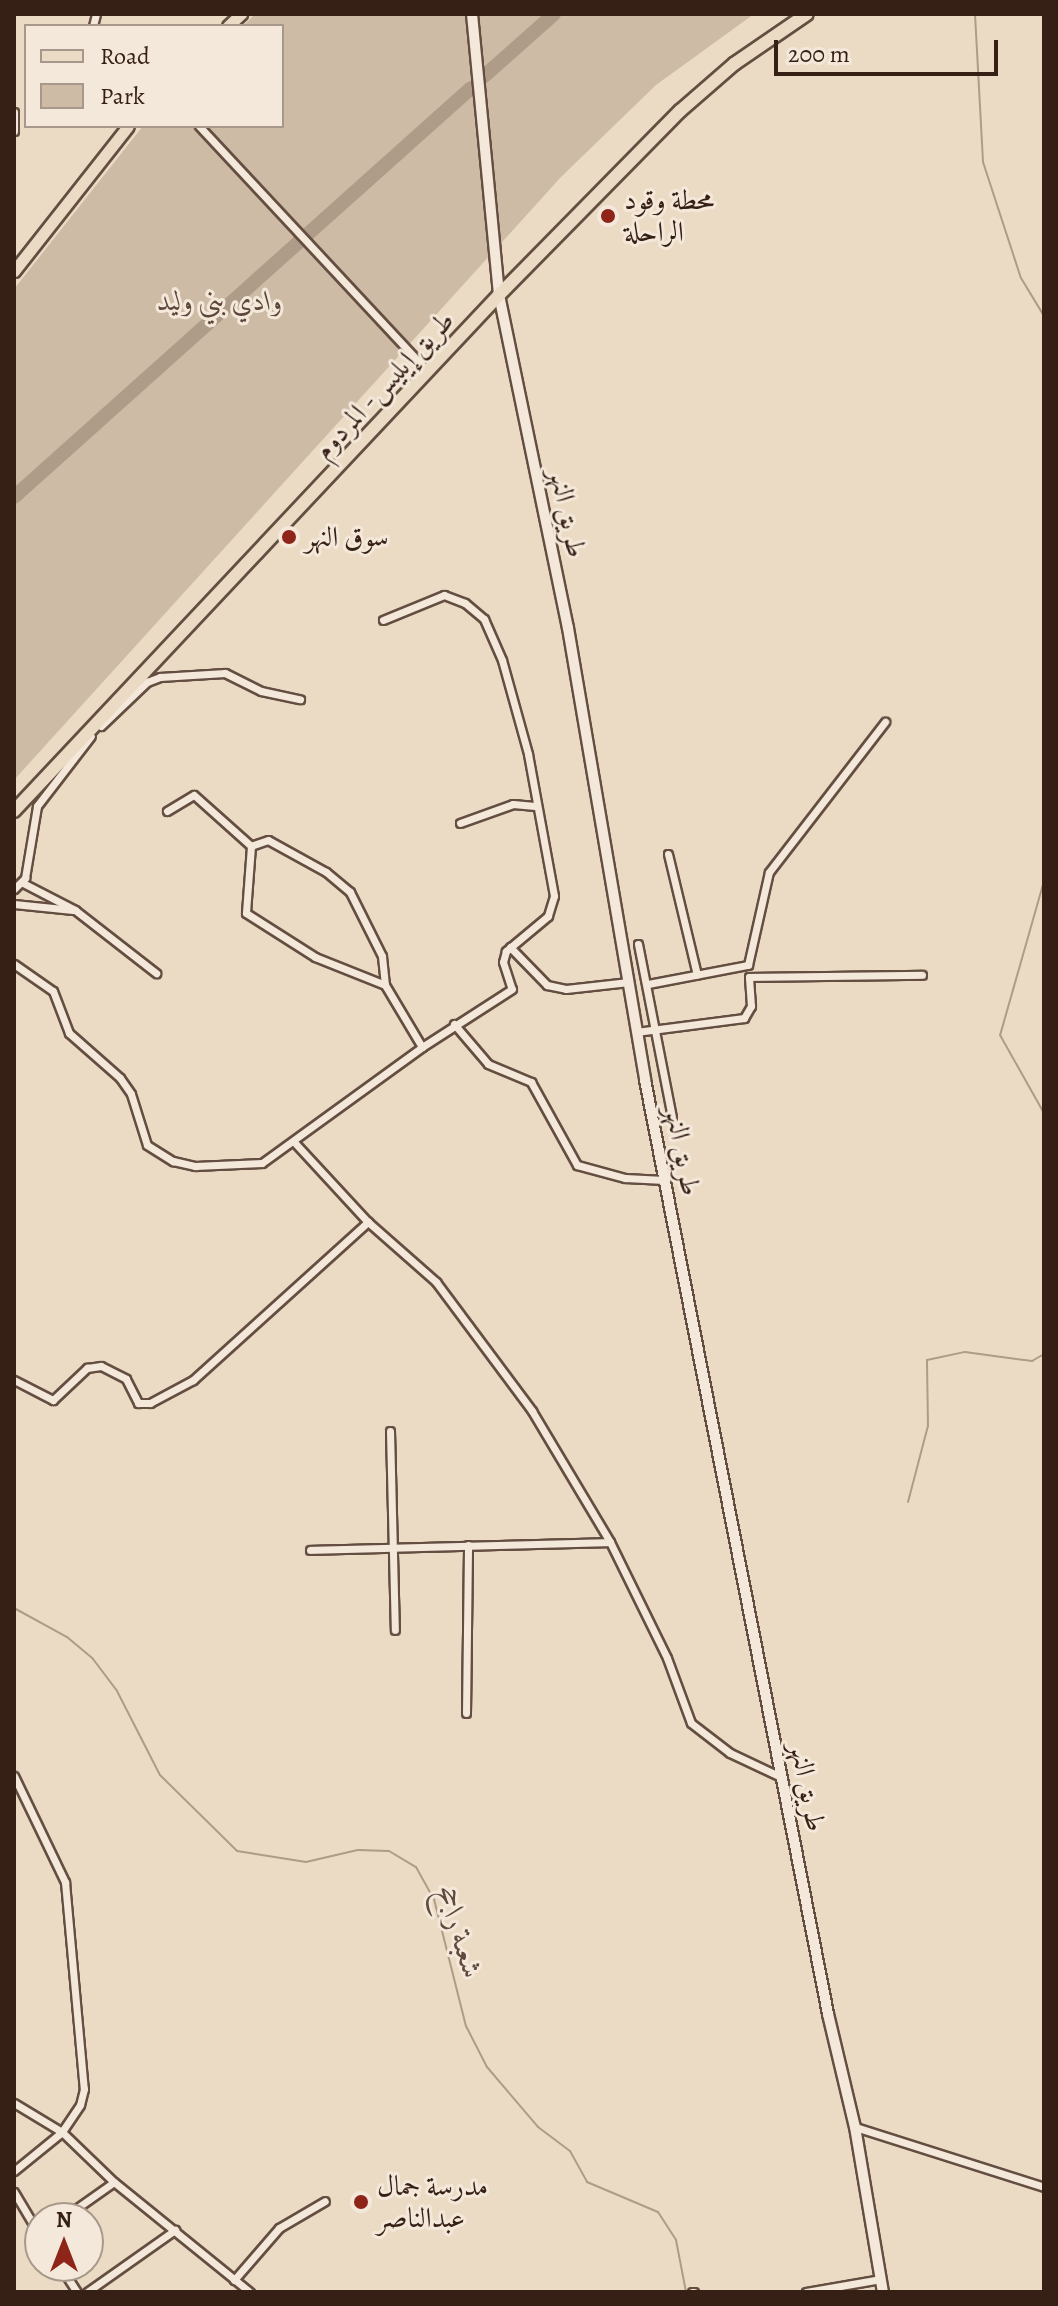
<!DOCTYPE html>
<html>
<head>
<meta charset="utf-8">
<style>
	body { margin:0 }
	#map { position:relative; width:1058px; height:2306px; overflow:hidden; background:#ecdbc4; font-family:Alegreya,Amiri,serif }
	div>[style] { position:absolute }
	.green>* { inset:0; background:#cdbba6 }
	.stream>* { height:2px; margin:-1px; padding:0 1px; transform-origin:1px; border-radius:1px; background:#ae9b88 }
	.river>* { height:14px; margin:-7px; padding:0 7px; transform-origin:7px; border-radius:7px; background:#ae9b88 }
	.roads { filter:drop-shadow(2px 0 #644e41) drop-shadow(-2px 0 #644e41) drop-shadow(0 2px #644e41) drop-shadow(0 -2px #644e41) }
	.minor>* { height:7px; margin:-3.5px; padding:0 3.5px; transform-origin:3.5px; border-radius:3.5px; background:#f3e8d9 }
	.secondary>* { height:10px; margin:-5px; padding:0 5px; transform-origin:5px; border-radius:5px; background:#f3e8d9 }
	.primary>* { height:11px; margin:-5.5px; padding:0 5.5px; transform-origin:5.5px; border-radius:5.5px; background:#ecdbc4 }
	.trunk>* { height:12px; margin:-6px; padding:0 6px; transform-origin:6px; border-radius:6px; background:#ecdbc4 }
	.dots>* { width:22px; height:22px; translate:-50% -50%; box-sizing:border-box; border:4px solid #f3e8d9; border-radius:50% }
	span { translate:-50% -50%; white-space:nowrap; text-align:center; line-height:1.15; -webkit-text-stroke:6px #f3e8d9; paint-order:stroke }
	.poi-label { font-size:28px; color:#361f15 }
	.left { translate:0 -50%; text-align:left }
	.park-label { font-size:28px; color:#5c4639; font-style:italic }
	.street-label { font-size:28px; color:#361f15 }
	.water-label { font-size:30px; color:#604a3d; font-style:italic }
	.frame { position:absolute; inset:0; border:16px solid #361f15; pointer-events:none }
	.legend { position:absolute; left:24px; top:24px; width:260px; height:104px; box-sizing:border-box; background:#f3e8d9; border:2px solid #a7988b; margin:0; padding:10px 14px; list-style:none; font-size:24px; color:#361f15 }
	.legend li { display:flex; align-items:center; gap:16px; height:40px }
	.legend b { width:40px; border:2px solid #a7988b }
	.north { position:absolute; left:24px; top:2202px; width:80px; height:80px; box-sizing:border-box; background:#f3e8d9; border:2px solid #a7988b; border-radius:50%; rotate:0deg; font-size:22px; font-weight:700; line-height:32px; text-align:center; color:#361f15 }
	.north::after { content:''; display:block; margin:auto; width:28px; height:36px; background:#8f2418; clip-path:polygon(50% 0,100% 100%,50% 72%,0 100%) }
	.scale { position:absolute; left:774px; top:40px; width:224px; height:36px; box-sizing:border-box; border:4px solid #361f15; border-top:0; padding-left:10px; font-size:24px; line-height:28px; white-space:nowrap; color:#361f15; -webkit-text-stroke:6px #f3e8d9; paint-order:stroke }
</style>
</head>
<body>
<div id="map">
	<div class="green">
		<div style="clip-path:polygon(255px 14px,754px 14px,656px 85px,561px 177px,14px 780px,14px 289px,143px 126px,282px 126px,282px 26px,243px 26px)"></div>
	</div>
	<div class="stream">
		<div style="left:975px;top:14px;width:148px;rotate:86.9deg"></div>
		<div style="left:983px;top:162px;width:122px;rotate:71.9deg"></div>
		<div style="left:1021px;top:278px;width:44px;rotate:58.8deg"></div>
		<div style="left:1044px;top:881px;width:160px;rotate:105.9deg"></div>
		<div style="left:1000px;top:1035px;width:90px;rotate:60.6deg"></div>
		<div style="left:908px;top:1502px;width:79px;rotate:-75.3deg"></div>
		<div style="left:928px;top:1426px;width:66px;rotate:-90.9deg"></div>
		<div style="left:927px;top:1360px;width:39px;rotate:-12deg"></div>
		<div style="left:965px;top:1352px;width:68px;rotate:7.7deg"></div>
		<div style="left:1032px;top:1361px;width:14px;rotate:-30deg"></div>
		<div style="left:14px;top:1608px;width:60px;rotate:28.7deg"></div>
		<div style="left:67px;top:1637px;width:34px;rotate:40deg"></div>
		<div style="left:93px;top:1659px;width:40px;rotate:53deg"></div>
		<div style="left:117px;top:1691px;width:94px;rotate:62.9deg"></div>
		<div style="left:160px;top:1775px;width:108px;rotate:44.6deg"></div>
		<div style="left:237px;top:1851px;width:70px;rotate:9.1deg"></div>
		<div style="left:306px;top:1862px;width:53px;rotate:-13deg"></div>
		<div style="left:358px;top:1850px;width:31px;rotate:2deg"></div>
		<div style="left:389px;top:1851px;width:31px;rotate:31deg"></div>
		<div style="left:416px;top:1867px;width:37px;rotate:61deg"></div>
		<div style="left:434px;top:1899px;width:131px;rotate:75.9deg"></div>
		<div style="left:466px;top:2026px;width:46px;rotate:62.9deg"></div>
		<div style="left:487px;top:2067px;width:79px;rotate:49.6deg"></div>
		<div style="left:538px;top:2127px;width:40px;rotate:37deg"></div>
		<div style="left:570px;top:2151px;width:35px;rotate:61deg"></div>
		<div style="left:587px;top:2182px;width:77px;rotate:22.9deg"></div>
		<div style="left:658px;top:2212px;width:33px;rotate:57deg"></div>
		<div style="left:676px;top:2240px;width:53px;rotate:79.1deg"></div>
	</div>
	<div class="river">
		<div style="left:483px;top:77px;width:95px;rotate:-41.6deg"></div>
		<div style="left:14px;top:497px;width:613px;rotate:-41.83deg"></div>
	</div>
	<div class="roads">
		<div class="minor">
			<div style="left:93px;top:26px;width:12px;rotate:-76deg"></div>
			<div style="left:14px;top:112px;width:19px;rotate:90deg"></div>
			<div style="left:199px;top:126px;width:336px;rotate:47deg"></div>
			<div style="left:383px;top:620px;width:66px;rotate:-22.3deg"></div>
			<div style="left:444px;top:595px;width:22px;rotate:21deg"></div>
			<div style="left:465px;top:603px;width:25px;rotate:40deg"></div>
			<div style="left:484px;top:619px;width:45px;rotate:66.3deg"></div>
			<div style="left:502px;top:660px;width:98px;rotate:74.5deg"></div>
			<div style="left:528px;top:754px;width:144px;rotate:79.6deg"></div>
			<div style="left:554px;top:896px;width:21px;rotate:107deg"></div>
			<div style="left:548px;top:916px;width:55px;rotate:140.2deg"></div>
			<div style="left:506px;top:951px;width:11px;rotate:105deg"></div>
			<div style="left:503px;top:962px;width:28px;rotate:72deg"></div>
			<div style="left:512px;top:989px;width:107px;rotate:147.2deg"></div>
			<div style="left:101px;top:726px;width:64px;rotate:-43.7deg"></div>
			<div style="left:147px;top:682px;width:14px;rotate:-21deg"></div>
			<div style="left:160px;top:677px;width:65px;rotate:-3.5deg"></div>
			<div style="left:225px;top:673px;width:40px;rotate:26.6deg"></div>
			<div style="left:261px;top:691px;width:40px;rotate:12deg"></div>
			<div style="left:167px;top:811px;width:31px;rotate:-31deg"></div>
			<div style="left:194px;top:795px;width:76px;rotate:41.8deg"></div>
			<div style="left:460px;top:823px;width:56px;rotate:-19.7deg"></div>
			<div style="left:513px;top:804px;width:22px;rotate:5deg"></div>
			<div style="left:668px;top:854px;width:124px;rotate:76.5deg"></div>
			<div style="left:23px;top:883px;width:59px;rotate:27.4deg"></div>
			<div style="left:75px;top:910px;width:103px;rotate:37.9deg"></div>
			<div style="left:14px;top:889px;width:16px;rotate:-45deg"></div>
			<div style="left:25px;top:878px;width:73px;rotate:-80.5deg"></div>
			<div style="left:37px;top:806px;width:88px;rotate:-52.4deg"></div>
			<div style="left:14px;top:904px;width:59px;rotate:5.8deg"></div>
			<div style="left:638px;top:944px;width:176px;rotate:78.9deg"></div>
			<div style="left:510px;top:947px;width:53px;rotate:45.8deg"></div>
			<div style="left:547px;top:985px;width:19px;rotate:12deg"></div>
			<div style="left:566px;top:989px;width:63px;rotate:-6.3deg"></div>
			<div style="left:14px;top:964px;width:47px;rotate:34.7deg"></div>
			<div style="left:53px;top:991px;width:45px;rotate:69.1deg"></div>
			<div style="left:69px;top:1033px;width:68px;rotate:41.4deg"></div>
			<div style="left:120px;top:1078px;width:19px;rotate:55deg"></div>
			<div style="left:131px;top:1094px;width:53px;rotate:72.6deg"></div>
			<div style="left:147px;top:1145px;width:31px;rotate:32deg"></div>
			<div style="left:173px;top:1161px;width:23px;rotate:13deg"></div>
			<div style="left:195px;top:1166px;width:67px;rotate:-2.6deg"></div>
			<div style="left:262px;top:1163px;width:198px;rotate:-35.9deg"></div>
			<div style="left:422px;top:1047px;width:72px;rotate:-120.8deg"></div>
			<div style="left:385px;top:985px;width:29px;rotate:-96deg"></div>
			<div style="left:382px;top:956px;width:72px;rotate:-116.6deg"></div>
			<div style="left:350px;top:892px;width:31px;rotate:-140deg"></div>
			<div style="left:326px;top:872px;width:66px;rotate:-151.1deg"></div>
			<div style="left:268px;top:840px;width:18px;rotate:161deg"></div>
			<div style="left:251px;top:846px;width:67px;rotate:94.3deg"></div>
			<div style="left:246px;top:913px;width:82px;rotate:32.5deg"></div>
			<div style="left:315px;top:957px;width:75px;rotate:21.8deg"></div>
			<div style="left:648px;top:984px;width:102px;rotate:-10.8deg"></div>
			<div style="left:748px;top:965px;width:95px;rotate:-77.3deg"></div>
			<div style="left:769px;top:872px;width:190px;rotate:-52.3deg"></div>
			<div style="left:454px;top:1024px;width:52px;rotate:49.6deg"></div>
			<div style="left:488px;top:1064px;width:47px;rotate:22.7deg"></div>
			<div style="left:531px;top:1082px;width:95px;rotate:61deg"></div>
			<div style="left:577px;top:1165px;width:50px;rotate:15.2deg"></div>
			<div style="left:625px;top:1178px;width:39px;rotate:3deg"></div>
			<div style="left:636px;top:1032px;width:109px;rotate:-7.4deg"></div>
			<div style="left:744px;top:1018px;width:14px;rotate:-60deg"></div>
			<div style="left:751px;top:1006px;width:29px;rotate:-94deg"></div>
			<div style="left:749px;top:977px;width:173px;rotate:-0.7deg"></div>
			<div style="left:295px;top:1143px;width:108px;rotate:47.3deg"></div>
			<div style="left:368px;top:1222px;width:91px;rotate:41.4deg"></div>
			<div style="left:436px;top:1282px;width:161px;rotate:53.3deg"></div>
			<div style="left:532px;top:1411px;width:152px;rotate:59.2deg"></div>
			<div style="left:610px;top:1542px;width:129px;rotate:63.8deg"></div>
			<div style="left:667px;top:1658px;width:69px;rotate:69.7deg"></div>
			<div style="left:691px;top:1723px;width:49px;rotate:37.6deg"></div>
			<div style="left:730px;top:1753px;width:56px;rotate:25.2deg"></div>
			<div style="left:14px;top:1380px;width:44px;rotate:27.1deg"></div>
			<div style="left:53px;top:1400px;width:47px;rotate:-43.3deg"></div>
			<div style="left:87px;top:1368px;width:14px;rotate:-8deg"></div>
			<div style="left:101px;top:1366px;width:28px;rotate:27deg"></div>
			<div style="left:126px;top:1379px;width:27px;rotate:63deg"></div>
			<div style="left:138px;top:1403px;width:12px"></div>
			<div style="left:150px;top:1403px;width:49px;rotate:-28.1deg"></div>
			<div style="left:193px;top:1380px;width:236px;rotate:-42.1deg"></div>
			<div style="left:390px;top:1431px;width:199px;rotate:88.6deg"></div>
			<div style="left:310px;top:1550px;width:300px;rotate:-1.5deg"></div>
			<div style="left:466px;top:1713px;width:168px;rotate:-89.3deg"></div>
			<div style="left:14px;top:1776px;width:118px;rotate:64.3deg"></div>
			<div style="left:65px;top:1882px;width:208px;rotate:84.8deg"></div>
			<div style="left:84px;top:2089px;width:16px;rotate:104deg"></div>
			<div style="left:80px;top:2105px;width:32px;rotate:124deg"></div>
			<div style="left:62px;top:2132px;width:62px;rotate:140.9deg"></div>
			<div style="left:14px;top:2103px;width:56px;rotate:31.1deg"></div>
			<div style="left:62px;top:2132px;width:72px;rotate:43.9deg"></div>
			<div style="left:114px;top:2182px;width:175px;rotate:39deg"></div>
			<div style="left:855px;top:2127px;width:198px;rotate:17.6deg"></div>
			<div style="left:14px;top:2192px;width:49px;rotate:59.2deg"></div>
			<div style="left:63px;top:2218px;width:62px;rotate:-35.2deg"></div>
			<div style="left:60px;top:2266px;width:31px;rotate:57deg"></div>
			<div style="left:234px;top:2280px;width:69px;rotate:-49.1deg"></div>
			<div style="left:279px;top:2228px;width:53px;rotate:-30.4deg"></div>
			<div style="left:87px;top:2292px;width:108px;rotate:-35.2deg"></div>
			<div style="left:692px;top:2292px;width:2px"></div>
			<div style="left:806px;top:2292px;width:76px;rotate:-9.8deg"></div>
		</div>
		<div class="secondary">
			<div style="left:472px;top:14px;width:282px;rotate:84.5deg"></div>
			<div style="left:499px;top:295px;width:340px;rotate:78.3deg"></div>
			<div style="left:568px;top:628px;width:459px;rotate:80.3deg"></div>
			<div style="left:645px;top:1080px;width:952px;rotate:78.91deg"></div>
			<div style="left:828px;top:2014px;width:116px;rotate:76.6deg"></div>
			<div style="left:855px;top:2127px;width:167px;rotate:80.4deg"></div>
		</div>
		<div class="primary">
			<div style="left:228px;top:26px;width:18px;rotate:-43deg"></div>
			<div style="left:14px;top:271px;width:184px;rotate:-51.8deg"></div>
		</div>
		<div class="trunk">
			<div style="left:14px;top:811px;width:708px;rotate:-46.77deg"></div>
			<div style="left:499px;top:295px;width:258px;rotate:-45.5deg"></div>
			<div style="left:680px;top:111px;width:72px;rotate:-41deg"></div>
			<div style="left:734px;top:64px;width:88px;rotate:-34.4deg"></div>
		</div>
	</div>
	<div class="dots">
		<div style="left:608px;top:216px;background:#8f2418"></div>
		<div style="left:289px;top:537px;background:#8f2418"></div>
		<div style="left:361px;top:2202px;background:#8f2418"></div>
	</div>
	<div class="poi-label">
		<span class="left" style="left:624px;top:216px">محطة وقود<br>الراحلة</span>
		<span class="left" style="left:305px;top:537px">سوق النهر</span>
		<span class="left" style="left:377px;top:2202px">مدرسة جمال<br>عبدالناصر</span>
	</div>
	<div class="park-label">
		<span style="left:220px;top:301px">وادي بني وليد</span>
	</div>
	<div class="street-label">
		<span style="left:384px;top:385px;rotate:-47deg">طريق إيليس- المردوم</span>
		<span style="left:568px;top:513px;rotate:78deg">طريق النهر</span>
		<span style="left:683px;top:1151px;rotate:79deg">طريق النهر</span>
		<span style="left:808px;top:1787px;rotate:79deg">طريق النهر</span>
	</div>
	<div class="water-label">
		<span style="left:460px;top:1932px;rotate:73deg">شعبة راجح</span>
	</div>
	<div class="frame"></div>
	<ul class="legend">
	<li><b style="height:10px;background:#ecdbc4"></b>Road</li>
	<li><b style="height:22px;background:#cdbba6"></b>Park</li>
	</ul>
	<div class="north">N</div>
	<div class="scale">200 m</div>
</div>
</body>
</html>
